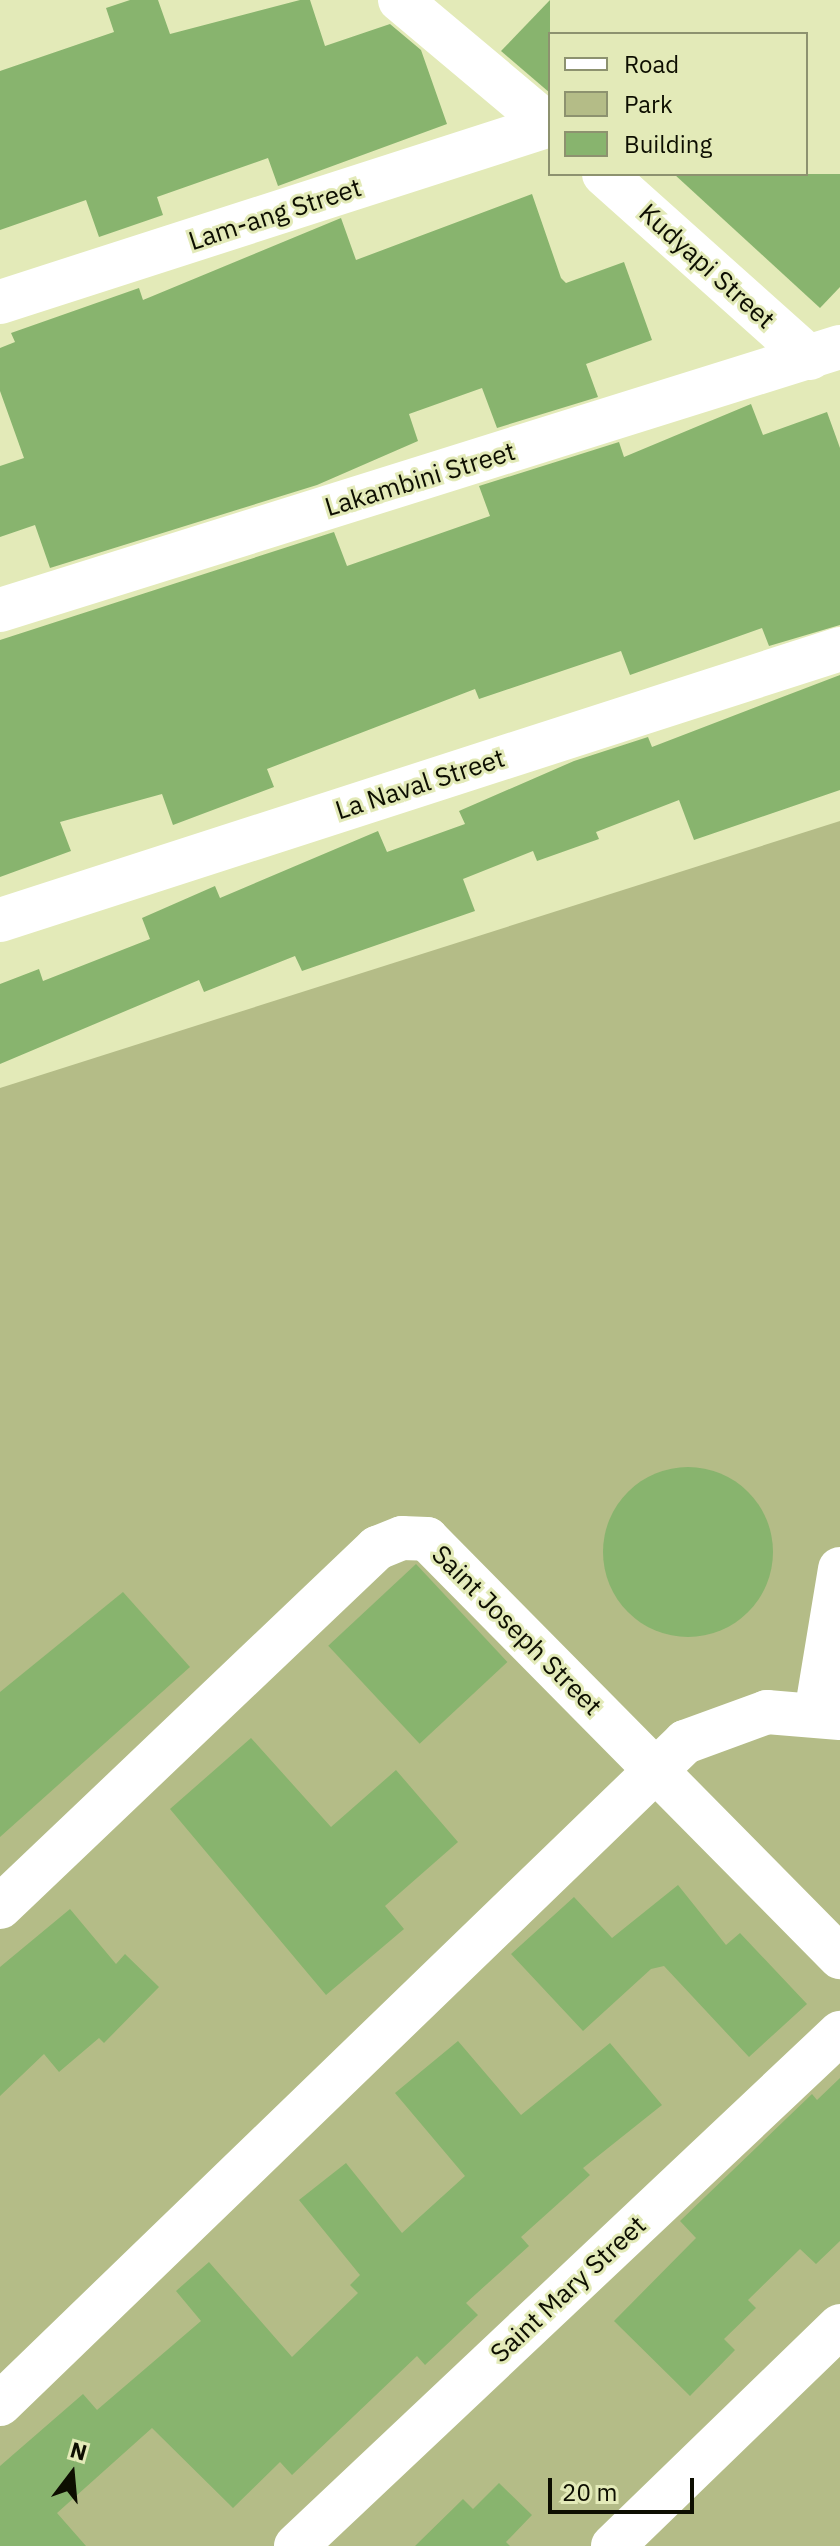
<!DOCTYPE html>
<html>
<head>
<meta charset="utf-8">
<style>
	body { margin:0 }
	#map { position:relative; width:840px; height:2546px; overflow:hidden; background:#e3eab8; font-family:"IBM Plex Sans",sans-serif }
	div>[style] { position:absolute }
	.green>* { inset:0; background:#b4bc87 }
	.building>* { inset:0; background:#88b46e; transform-origin:0 0 }
	.round { border-radius:50% }
	.minor>* { height:44px; margin:-22px; padding:0 22px; transform-origin:22px; border-radius:22px; background:#fff }
	span { translate:-50% -50%; white-space:nowrap; text-align:center; line-height:1.15; -webkit-text-stroke:6px #e3eab8; paint-order:stroke }
	.street-label { font-size:26px; color:#0d0e01 }
	.legend { position:absolute; left:548px; top:32px; width:260px; height:144px; box-sizing:border-box; background:#e3eab8; border:2px solid #8d926f; margin:0; padding:10px 14px; list-style:none; font-size:24px; color:#0d0e01 }
	.legend li { display:flex; align-items:center; gap:16px; height:40px }
	.legend b { width:40px; border:2px solid #8d926f }
	.north { position:absolute; left:32px; top:2434px; width:80px; height:80px; -webkit-text-stroke:6px #e3eab8; paint-order:stroke; rotate:16deg; font-size:22px; font-weight:700; line-height:32px; text-align:center; color:#0d0e01 }
	.north::after { content:''; display:block; margin:auto; width:28px; height:36px; background:#0d0e01; clip-path:polygon(50% 0,100% 100%,50% 72%,0 100%) }
	.scale { position:absolute; left:548px; top:2478px; width:146px; height:36px; box-sizing:border-box; border:4px solid #0d0e01; border-top:0; padding-left:10px; font-size:24px; line-height:28px; white-space:nowrap; color:#0d0e01; -webkit-text-stroke:6px #e3eab8; paint-order:stroke }
</style>
</head>
<body>
<div id="map">
	<div class="green">
		<div style="clip-path:polygon(840px 821px,840px 2546px,0 2546px,0 1088px)"></div>
	</div>
	<div class="building">
		<div style="clip-path:polygon(130px 0,158px 0,170px 34px,300px 0,310px 0,325px 46px,390px 24px,421px 50px,447px 124px,278px 186px,268px 158px,157px 197px,163px 215px,99px 237px,86px 200px,0 230px,0 71px,114px 32px,106px 8px)"></div>
		<div style="clip-path:polygon(550px 0,550px 93px,501px 51px)"></div>
		<div style="clip-path:polygon(674px 174px,840px 174px,840px 287px,820px 308px)"></div>
		<div style="clip-path:polygon(532px 194px,561px 278px,566px 283px,624px 262px,652px 340px,586px 364px,598px 397px,497px 428px,482px 388px,409px 414px,418px 441px,317px 485px,50px 568px,35px 525px,0 537px,0 466px,24px 458px,0 391px,0 348px,15px 342px,11px 333px,139px 288px,143px 300px,341px 218px,356px 260px)"></div>
		<div style="clip-path:polygon(751px 404px,763px 435px,827px 412px,840px 448px,840px 625px,769px 646px,762px 628px,630px 675px,621px 651px,479px 699px,475px 689px,267px 769px,274px 787px,173px 825px,162px 794px,60px 822px,71px 851px,0 877px,0 640px,334px 532px,347px 566px,490px 516px,479px 486px,619px 442px,624px 457px)"></div>
		<div style="clip-path:polygon(840px 675px,840px 790px,694px 840px,679px 800px,596px 832px,599px 839px,537px 861px,533px 851px,463px 879px,475px 911px,302px 971px,295px 956px,204px 992px,199px 980px,0 1064px,0 984px,39px 969px,43px 981px,150px 939px,142px 918px,215px 886px,220px 898px,378px 831px,387px 852px,465px 824px,459px 811px,574px 761px,648px 737px,652px 747px)"></div>
		<div class="round" style="left:603px;top:1467px;width:170px;height:170px"></div>
		<div style="left:416px;top:1564px;width:134px;height:120px;rotate:47deg"></div>
		<div style="clip-path:polygon(123px 1592px,190px 1667px,0 1837px,0 1692px)"></div>
		<div style="clip-path:polygon(251px 1738px,331px 1827px,396px 1770px,458px 1842px,385px 1906px,404px 1929px,326px 1995px,170px 1809px)"></div>
		<div style="clip-path:polygon(678px 1885px,726px 1945px,740px 1933px,807px 2004px,749px 2057px,664px 1966px,651px 1969px,583px 2031px,511px 1954px,574px 1897px,612px 1938px)"></div>
		<div style="clip-path:polygon(70px 1909px,116px 1964px,125px 1954px,159px 1987px,104px 2043px,99px 2038px,59px 2072px,44px 2054px,0 2096px,0 1967px)"></div>
		<div style="clip-path:polygon(458px 2041px,521px 2115px,610px 2043px,662px 2105px,583px 2168px,590px 2175px,521px 2237px,529px 2246px,466px 2303px,478px 2315px,425px 2365px,417px 2356px,292px 2475px,280px 2462px,233px 2508px,152px 2428px,57px 2513px,86px 2546px,0 2546px,0 2466px,83px 2394px,97px 2410px,201px 2321px,176px 2291px,209px 2262px,292px 2357px,358px 2293px,350px 2285px,360px 2275px,299px 2200px,346px 2163px,402px 2233px,465px 2176px,395px 2093px)"></div>
		<div style="clip-path:polygon(840px 2078px,840px 2241px,816px 2264px,800px 2249px,748px 2300px,756px 2308px,724px 2339px,735px 2350px,690px 2396px,614px 2321px,696px 2238px,680px 2221px,812px 2094px,817px 2100px)"></div>
		<div style="clip-path:polygon(499px 2483px,532px 2515px,506px 2542px,510px 2546px,415px 2546px,463px 2499px,473px 2509px)"></div>
	</div>
	<div class="minor">
		<div style="left:400px;top:0;width:196px;rotate:40deg"></div>
		<div style="left:604px;top:174px;width:276px;rotate:41.8deg"></div>
		<div style="left:0;top:302px;width:578px;rotate:-17.84deg"></div>
		<div style="left:0;top:610px;width:880px;rotate:-17.39deg"></div>
		<div style="left:0;top:920px;width:883px;rotate:-17.88deg"></div>
		<div style="left:816px;top:1714px;width:147px;rotate:-80.6deg"></div>
		<div style="left:0;top:1907px;width:521px;rotate:-43.6deg"></div>
		<div style="left:377px;top:1548px;width:27px;rotate:-22deg"></div>
		<div style="left:402px;top:1538px;width:25px;rotate:2deg"></div>
		<div style="left:427px;top:1539px;width:588px;rotate:45.34deg"></div>
		<div style="left:0;top:2404px;width:953px;rotate:-44.02deg"></div>
		<div style="left:685px;top:1742px;width:87px;rotate:-20.1deg"></div>
		<div style="left:767px;top:1712px;width:73px;rotate:4.7deg"></div>
		<div style="left:296px;top:2546px;width:748px;rotate:-43.32deg"></div>
		<div style="left:613px;top:2546px;width:316px;rotate:-44.1deg"></div>
	</div>
	<div class="street-label">
		<span style="left:275px;top:214px;rotate:-18deg">Lam-ang Street</span>
		<span style="left:707px;top:266px;rotate:42deg">Kudyapi Street</span>
		<span style="left:420px;top:479px;rotate:-17deg">Lakambini Street</span>
		<span style="left:420px;top:784px;rotate:-18deg">La Naval Street</span>
		<span style="left:517px;top:1630px;rotate:45deg">Saint Joseph Street</span>
		<span style="left:568px;top:2289px;rotate:-43deg">Saint Mary Street</span>
	</div>
	<ul class="legend">
	<li><b style="height:10px;background:#fff"></b>Road</li>
	<li><b style="height:22px;background:#b4bc87"></b>Park</li>
	<li><b style="height:22px;background:#88b46e"></b>Building</li>
	</ul>
	<div class="north">N</div>
	<div class="scale">20 m</div>
</div>
</body>
</html>
